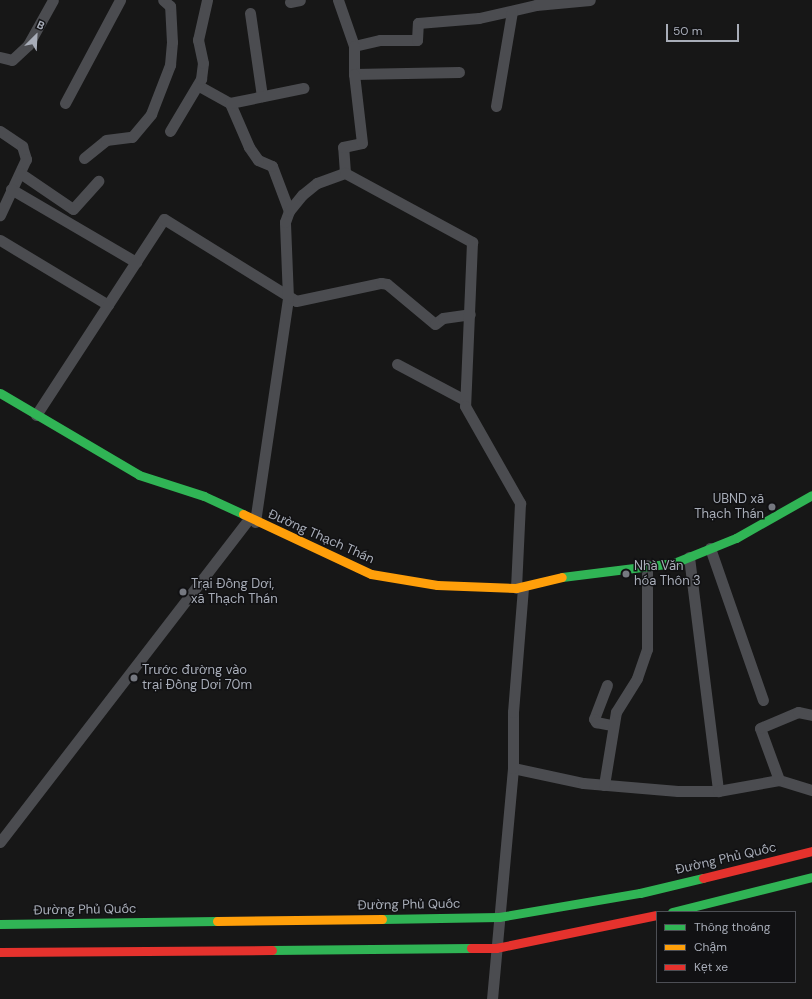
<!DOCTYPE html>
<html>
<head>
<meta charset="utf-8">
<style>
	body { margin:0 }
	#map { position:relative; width:812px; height:999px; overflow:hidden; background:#171717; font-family:"DM Sans",sans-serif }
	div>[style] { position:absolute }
	.street>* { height:11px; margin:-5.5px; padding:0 5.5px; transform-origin:5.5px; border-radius:5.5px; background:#4b4c50 }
	.fast>* { height:9px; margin:-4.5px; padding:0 4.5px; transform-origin:4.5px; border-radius:4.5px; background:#30b455 }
	.slow>* { height:9px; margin:-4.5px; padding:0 4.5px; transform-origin:4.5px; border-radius:4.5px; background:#ff9f0a }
	.jam>* { height:9px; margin:-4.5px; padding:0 4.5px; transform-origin:4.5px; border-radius:4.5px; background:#e5322d }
	.dots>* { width:11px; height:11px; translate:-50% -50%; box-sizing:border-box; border:2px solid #111113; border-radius:50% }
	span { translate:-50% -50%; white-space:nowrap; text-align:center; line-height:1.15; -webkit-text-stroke:3px #111113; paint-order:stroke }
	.poi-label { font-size:13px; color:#a8adb8 }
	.right { translate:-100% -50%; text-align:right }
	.left { translate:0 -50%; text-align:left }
	.street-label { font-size:13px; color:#a8adb8 }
	.legend { position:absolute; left:656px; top:911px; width:140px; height:72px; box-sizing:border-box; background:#111113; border:1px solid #4d4f55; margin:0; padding:5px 7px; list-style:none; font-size:12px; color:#a8adb8 }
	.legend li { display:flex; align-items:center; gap:8px; height:20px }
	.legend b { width:20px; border:1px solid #4d4f55 }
	.north { position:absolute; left:16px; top:16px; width:40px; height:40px; -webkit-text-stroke:3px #111113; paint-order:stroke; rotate:24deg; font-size:11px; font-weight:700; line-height:16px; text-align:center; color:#a8adb8 }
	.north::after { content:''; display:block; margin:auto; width:14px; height:18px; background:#a8adb8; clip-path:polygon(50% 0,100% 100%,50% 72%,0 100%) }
	.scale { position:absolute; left:666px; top:24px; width:73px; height:18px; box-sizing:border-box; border:2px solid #a8adb8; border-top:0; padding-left:5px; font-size:12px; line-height:14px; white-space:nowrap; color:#a8adb8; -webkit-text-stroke:3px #111113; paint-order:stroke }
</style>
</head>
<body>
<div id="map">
	<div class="street">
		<div style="left:338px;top:0;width:49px;rotate:70.8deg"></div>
		<div style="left:354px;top:46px;width:27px;rotate:-13deg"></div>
		<div style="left:380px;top:40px;width:37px"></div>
		<div style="left:417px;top:40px;width:17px;rotate:-87deg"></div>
		<div style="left:418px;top:23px;width:61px;rotate:-4.7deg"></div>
		<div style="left:479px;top:18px;width:58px;rotate:-12.8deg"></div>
		<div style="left:536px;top:5px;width:54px;rotate:-5.3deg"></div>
		<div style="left:290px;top:2px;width:10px;rotate:-11deg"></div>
		<div style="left:250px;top:13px;width:84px;rotate:81.8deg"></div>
		<div style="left:354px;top:46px;width:28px;rotate:90deg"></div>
		<div style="left:354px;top:74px;width:105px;rotate:-1.1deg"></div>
		<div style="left:0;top:57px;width:12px;rotate:14deg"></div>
		<div style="left:12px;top:60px;width:22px;rotate:-43deg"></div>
		<div style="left:28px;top:45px;width:51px;rotate:-60.9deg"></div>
		<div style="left:199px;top:86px;width:35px;rotate:29deg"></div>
		<div style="left:65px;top:103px;width:117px;rotate:-61.9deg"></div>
		<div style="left:496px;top:106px;width:96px;rotate:-80.4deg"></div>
		<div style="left:0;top:131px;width:27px;rotate:34deg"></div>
		<div style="left:22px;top:146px;width:14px;rotate:73deg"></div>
		<div style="left:26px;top:159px;width:62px;rotate:114.9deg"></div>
		<div style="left:170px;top:131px;width:61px;rotate:-59.2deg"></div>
		<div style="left:201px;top:79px;width:16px;rotate:-83deg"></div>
		<div style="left:203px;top:63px;width:24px;rotate:-102deg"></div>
		<div style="left:198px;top:40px;width:41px;rotate:-77.3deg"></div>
		<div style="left:84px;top:158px;width:28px;rotate:-39deg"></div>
		<div style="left:106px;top:140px;width:26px;rotate:-7deg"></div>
		<div style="left:132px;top:137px;width:30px;rotate:-50deg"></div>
		<div style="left:151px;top:114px;width:53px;rotate:-68.8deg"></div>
		<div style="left:170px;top:65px;width:23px;rotate:-85deg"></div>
		<div style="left:172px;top:42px;width:36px;rotate:-93deg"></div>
		<div style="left:170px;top:6px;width:9px;rotate:-139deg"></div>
		<div style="left:20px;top:173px;width:64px;rotate:34.2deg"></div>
		<div style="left:73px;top:209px;width:38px;rotate:-48deg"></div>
		<div style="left:345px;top:173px;width:26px;rotate:-94deg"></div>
		<div style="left:343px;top:147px;width:19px;rotate:-12deg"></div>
		<div style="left:362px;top:143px;width:69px;rotate:-96.6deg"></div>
		<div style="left:11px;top:189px;width:145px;rotate:30.3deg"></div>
		<div style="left:289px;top:211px;width:48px;rotate:-110.7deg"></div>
		<div style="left:272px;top:166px;width:15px;rotate:-157deg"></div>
		<div style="left:258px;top:160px;width:16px;rotate:-125deg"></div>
		<div style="left:249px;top:147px;width:48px;rotate:-113.4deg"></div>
		<div style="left:230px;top:103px;width:75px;rotate:-11.6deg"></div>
		<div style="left:0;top:240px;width:126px;rotate:31deg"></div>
		<div style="left:397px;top:364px;width:77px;rotate:27.9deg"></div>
		<div style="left:36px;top:415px;width:234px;rotate:-56.9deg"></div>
		<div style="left:164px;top:219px;width:155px;rotate:31.8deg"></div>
		<div style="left:296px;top:301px;width:87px;rotate:-12deg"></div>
		<div style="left:381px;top:283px;width:6px;rotate:9deg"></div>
		<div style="left:387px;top:284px;width:62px;rotate:39.8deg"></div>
		<div style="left:435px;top:324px;width:10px;rotate:-37deg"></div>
		<div style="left:443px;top:318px;width:27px;rotate:-8deg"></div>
		<div style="left:255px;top:522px;width:226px;rotate:-81.6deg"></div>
		<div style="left:288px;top:298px;width:76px;rotate:-92.3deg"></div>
		<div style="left:285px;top:222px;width:12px;rotate:-70deg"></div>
		<div style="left:289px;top:211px;width:21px;rotate:-51deg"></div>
		<div style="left:302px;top:195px;width:19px;rotate:-39deg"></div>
		<div style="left:317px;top:183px;width:30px;rotate:-20deg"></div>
		<div style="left:345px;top:173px;width:145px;rotate:28.5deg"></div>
		<div style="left:472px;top:242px;width:164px;rotate:92.4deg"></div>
		<div style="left:465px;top:406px;width:112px;rotate:60.4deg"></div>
		<div style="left:520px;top:503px;width:85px;rotate:92.7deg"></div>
		<div style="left:710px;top:548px;width:161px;rotate:70.8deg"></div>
		<div style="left:689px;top:557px;width:236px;rotate:82.9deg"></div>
		<div style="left:607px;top:685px;width:36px;rotate:111deg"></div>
		<div style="left:594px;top:719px;width:4px;rotate:56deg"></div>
		<div style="left:596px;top:722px;width:16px;rotate:11deg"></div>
		<div style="left:513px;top:768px;width:72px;rotate:12.1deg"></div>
		<div style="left:583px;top:783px;width:95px;rotate:4.8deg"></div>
		<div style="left:678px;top:791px;width:40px"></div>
		<div style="left:718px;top:791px;width:62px;rotate:-10.2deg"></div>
		<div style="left:779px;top:780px;width:34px;rotate:17deg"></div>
		<div style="left:779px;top:780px;width:55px;rotate:-110.1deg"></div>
		<div style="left:760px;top:728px;width:41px;rotate:-22.8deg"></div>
		<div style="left:798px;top:712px;width:14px;rotate:12deg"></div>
		<div style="left:604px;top:785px;width:74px;rotate:-80.7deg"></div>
		<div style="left:616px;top:712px;width:40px;rotate:-58deg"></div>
		<div style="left:637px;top:678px;width:31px;rotate:-71deg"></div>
		<div style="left:647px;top:649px;width:84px;rotate:-90deg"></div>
		<div style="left:0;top:842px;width:408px;rotate:-52.4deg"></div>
		<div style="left:492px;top:999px;width:232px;rotate:-84.8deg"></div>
		<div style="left:513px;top:768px;width:56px;rotate:-90deg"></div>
		<div style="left:513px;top:712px;width:125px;rotate:-85.4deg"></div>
	</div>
	<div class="fast">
		<div style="left:0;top:393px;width:161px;rotate:30.5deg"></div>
		<div style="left:139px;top:475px;width:68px;rotate:17.9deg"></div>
		<div style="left:204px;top:496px;width:43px;rotate:24.8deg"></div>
		<div style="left:562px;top:577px;width:113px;rotate:-7.1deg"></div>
		<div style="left:674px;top:563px;width:67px;rotate:-22deg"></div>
		<div style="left:736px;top:538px;width:87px;rotate:-29.5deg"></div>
		<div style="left:672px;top:912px;width:144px;rotate:-14deg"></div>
		<div style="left:382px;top:919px;width:117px;rotate:-1deg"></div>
		<div style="left:499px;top:917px;width:143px;rotate:-9.7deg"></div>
		<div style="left:640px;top:893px;width:65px;rotate:-13.4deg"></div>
		<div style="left:0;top:924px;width:217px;rotate:-0.8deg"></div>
		<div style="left:272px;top:950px;width:199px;rotate:-0.6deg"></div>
	</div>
	<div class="slow">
		<div style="left:243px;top:514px;width:141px;rotate:25.1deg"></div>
		<div style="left:371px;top:574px;width:67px;rotate:9.5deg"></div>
		<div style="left:437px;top:585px;width:79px;rotate:2.2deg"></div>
		<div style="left:516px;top:588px;width:47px;rotate:-13.4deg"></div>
		<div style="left:217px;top:921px;width:165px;rotate:-0.7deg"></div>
	</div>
	<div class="jam">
		<div style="left:703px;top:878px;width:112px;rotate:-13.9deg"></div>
		<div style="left:471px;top:948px;width:25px"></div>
		<div style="left:496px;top:948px;width:164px;rotate:-11.6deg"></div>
		<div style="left:0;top:952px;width:272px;rotate:-0.4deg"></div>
	</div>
	<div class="dots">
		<div style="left:772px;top:507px;background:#757880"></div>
		<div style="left:626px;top:574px;background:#757880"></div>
		<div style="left:183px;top:592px;background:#757880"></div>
		<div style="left:134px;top:678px;background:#757880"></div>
	</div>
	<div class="poi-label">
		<span class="right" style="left:764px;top:507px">UBND xã<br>Thạch Thán</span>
		<span class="left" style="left:634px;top:574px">Nhà Văn<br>hóa Thôn 3</span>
		<span class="left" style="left:191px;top:592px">Trại Đồng Dơi,<br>xã Thạch Thán</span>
		<span class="left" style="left:142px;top:678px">Trước đường vào<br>trại Đồng Dơi 70m</span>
	</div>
	<div class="street-label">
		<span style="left:321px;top:537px;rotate:24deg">Đường Thạch Thán</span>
		<span style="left:726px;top:859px;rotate:-13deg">Đường Phủ Quốc</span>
		<span style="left:409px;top:905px;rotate:-1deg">Đường Phủ Quốc</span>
		<span style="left:85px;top:910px;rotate:-1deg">Đường Phủ Quốc</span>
	</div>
	<ul class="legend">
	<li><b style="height:5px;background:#30b455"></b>Thông thoáng</li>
	<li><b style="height:5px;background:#ff9f0a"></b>Chậm</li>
	<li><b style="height:5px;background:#e5322d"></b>Kẹt xe</li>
	</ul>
	<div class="north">B</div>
	<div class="scale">50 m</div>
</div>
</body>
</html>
